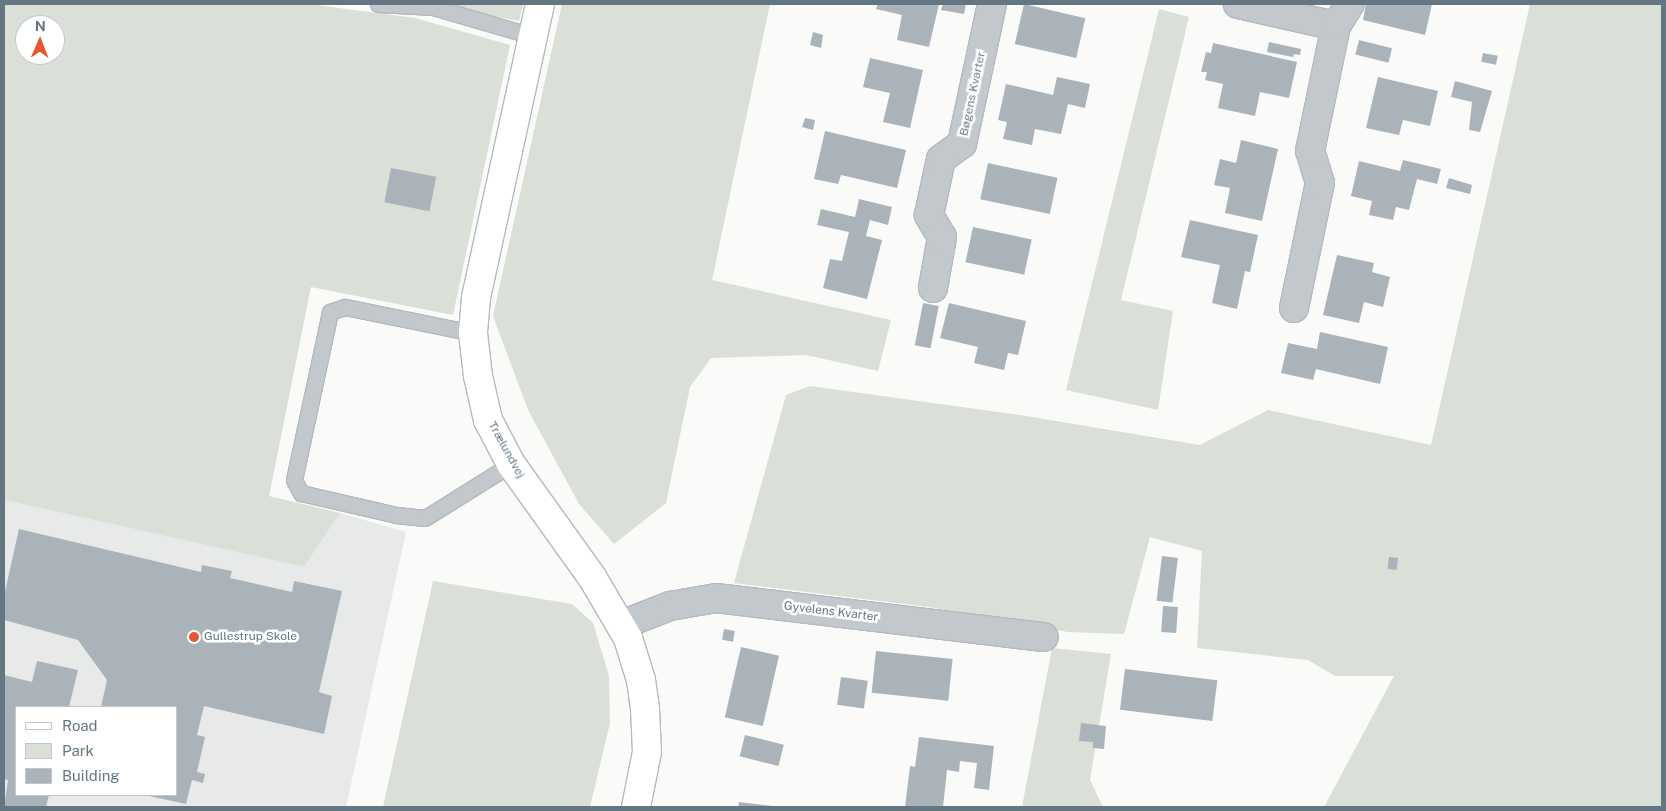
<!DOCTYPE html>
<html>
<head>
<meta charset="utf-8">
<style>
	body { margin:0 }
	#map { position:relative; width:1666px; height:811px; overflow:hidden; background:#fafaf8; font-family:"Public Sans",sans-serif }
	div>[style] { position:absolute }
	.built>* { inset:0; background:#e8e9e9 }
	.green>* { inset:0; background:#dadfd7 }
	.building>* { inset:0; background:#aab3b9; transform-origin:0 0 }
	.roads { filter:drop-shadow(1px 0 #b3babf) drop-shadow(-1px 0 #b3babf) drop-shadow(0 1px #b3babf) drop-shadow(0 -1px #b3babf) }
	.lane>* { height:15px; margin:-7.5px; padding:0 7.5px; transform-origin:7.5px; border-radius:7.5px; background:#c3c8cc }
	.street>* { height:28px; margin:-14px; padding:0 14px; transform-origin:14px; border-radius:14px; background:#c3c8cc }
	.secondary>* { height:28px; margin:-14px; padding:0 14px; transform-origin:14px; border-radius:14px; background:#fff }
	.dots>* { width:14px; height:14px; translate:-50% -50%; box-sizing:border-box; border:2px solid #fff; border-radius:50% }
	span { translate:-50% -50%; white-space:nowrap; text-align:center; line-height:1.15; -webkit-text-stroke:5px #fff; paint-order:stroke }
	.street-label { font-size:12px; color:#657683 }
	.poi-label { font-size:12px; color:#657683 }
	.left { translate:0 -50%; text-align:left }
	.frame { position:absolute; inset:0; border:5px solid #657683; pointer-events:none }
	.legend { position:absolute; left:15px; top:706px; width:162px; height:90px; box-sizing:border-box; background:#fff; border:1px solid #c1c8cd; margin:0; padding:6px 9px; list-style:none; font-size:15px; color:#657683 }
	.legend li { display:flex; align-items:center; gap:10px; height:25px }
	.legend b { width:25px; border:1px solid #c1c8cd }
	.north { position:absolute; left:15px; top:15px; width:50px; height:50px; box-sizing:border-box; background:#fff; border:1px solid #c1c8cd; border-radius:50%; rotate:1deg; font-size:14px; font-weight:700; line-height:20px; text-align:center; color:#657683 }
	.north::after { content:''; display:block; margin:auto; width:18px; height:22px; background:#e4572e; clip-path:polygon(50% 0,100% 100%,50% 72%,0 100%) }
</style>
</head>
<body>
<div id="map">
	<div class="built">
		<div style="clip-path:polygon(evenodd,4px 500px,304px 567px,340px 513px,406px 532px,346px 807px,4px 807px,4px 500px,16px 707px,176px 707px,176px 795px,16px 795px,16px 707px)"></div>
	</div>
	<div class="green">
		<div style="clip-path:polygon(evenodd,4px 4px,308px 4px,415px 18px,510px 45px,453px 315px,311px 287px,269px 496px,340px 513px,304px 567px,4px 500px,4px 4px,25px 25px,55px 25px,55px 55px,25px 55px,25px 25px)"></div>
		<div style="clip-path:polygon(426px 4px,523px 4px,519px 21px)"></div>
		<div style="clip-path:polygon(562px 4px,770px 4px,712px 280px,891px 320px,878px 371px,806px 355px,711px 358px,690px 387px,666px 503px,614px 544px,579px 504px,528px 410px,493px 316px)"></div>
		<div style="clip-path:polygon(1530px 4px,1662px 4px,1662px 807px,1324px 807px,1394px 676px,1335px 676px,1308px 660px,1197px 648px,1202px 551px,1150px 537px,1124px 634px,1068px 632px,929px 607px,734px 583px,786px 395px,810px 386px,1020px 415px,1200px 445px,1268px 410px,1431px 445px)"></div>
		<div style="clip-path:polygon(1159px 9px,1189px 17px,1121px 300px,1173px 311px,1158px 410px,1066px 390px)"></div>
		<div style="clip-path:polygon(433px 581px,572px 604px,593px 623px,609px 676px,610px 723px,590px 807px,383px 807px)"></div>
		<div style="clip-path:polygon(1052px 648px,1111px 654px,1090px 780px,1103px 807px,1022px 807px)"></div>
	</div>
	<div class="building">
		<div style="clip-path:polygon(878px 4px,939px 4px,929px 47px,897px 40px,902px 15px,876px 9px)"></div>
		<div style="clip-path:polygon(943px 4px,966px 4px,964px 14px,941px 10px)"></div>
		<div style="left:1024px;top:4px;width:63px;height:41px;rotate:13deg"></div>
		<div style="clip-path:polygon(1366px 4px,1432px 4px,1425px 35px,1363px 20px)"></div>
		<div style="clip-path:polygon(813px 32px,823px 35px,821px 48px,810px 45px)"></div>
		<div style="left:1359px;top:40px;width:34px;height:15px;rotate:14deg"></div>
		<div style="clip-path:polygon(1269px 42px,1301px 49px,1300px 55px,1294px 54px,1293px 57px,1267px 52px)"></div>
		<div style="clip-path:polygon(1213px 43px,1297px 62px,1289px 98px,1260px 92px,1255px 116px,1218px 108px,1223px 84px,1205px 80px,1207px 72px,1201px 72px,1206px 52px,1211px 53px)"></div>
		<div style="left:1483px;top:53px;width:15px;height:9px;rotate:11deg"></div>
		<div style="clip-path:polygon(870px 58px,923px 70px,910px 128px,883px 122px,890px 93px,863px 87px)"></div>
		<div style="clip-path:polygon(1057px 77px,1090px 84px,1085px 108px,1068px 104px,1061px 134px,1035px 129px,1032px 145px,1003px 139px,1007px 122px,998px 120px,1006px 84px,1053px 95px)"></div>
		<div style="clip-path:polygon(1378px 77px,1438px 91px,1430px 126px,1403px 120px,1399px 135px,1366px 128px)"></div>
		<div style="clip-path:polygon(1455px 81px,1492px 91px,1480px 132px,1469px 130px,1472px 102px,1451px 97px)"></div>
		<div style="clip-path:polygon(805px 118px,815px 120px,813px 130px,802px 127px)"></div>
		<div style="clip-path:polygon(825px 131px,906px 150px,897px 188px,841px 175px,838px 184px,814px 179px)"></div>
		<div style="clip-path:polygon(1241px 140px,1278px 149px,1262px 221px,1225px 213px,1230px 188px,1214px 185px,1220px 159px,1236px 163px)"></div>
		<div style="clip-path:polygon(1403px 160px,1441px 169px,1437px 184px,1417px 179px,1409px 210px,1396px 207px,1393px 220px,1369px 215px,1372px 201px,1351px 196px,1359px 161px,1400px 171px)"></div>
		<div style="left:988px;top:163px;width:71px;height:37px;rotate:12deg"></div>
		<div style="left:391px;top:168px;width:46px;height:35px;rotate:11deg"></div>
		<div style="clip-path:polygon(1449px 178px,1472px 185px,1470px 194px,1446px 188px)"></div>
		<div style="clip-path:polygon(859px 199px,892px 207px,888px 225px,870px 220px,866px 236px,882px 240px,867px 299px,823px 288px,830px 259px,842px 261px,849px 232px,817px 225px,821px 209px,855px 217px)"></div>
		<div style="clip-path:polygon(1190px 220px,1258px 235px,1250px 272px,1245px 271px,1237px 309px,1212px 303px,1220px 265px,1181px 257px)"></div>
		<div style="left:973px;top:227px;width:60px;height:36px;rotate:12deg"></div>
		<div style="clip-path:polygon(1337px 255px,1374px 263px,1372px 272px,1390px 277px,1383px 307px,1364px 302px,1359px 323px,1323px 315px)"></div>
		<div style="left:923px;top:303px;width:16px;height:43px;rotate:11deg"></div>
		<div style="clip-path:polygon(949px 303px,1026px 321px,1018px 355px,1008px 353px,1004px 370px,974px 363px,978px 347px,940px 338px)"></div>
		<div style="clip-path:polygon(1320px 332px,1388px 347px,1380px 384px,1316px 369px,1313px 380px,1281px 373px,1288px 343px,1317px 349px)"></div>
		<div style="clip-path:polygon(19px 529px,201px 572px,202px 565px,232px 571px,230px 578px,292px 592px,294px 581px,342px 591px,319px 692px,332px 696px,324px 734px,204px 706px,197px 735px,205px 737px,197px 772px,205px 774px,203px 783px,192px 780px,186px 804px,149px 796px,176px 795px,176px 707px,101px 707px,107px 680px,78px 640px,4px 620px,4px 596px)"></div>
		<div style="left:1162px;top:556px;width:16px;height:45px;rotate:7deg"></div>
		<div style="left:1389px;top:557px;width:9px;height:12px;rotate:6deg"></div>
		<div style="left:1163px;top:606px;width:15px;height:26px;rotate:4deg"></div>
		<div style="left:724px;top:629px;width:11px;height:11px;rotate:10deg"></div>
		<div style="left:741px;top:647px;width:39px;height:72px;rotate:13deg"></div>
		<div style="left:876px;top:651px;width:77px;height:42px;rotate:6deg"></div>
		<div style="clip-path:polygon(37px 661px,78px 670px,69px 707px,16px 707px,16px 795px,49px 795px,46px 807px,4px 807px,8px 780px,4px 779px,4px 675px,32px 682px)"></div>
		<div style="left:1125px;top:669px;width:93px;height:41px;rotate:7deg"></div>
		<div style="left:841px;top:677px;width:27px;height:28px;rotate:8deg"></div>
		<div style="clip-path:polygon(1081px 723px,1106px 726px,1104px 749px,1093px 748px,1093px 742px,1079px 741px)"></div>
		<div style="left:745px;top:735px;width:40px;height:22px;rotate:14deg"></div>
		<div style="clip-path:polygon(919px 737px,994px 746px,989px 790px,974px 788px,977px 763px,960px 761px,959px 772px,947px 770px,943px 807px,905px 807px,910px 766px,915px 767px)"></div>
		<div style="clip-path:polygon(739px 802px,772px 806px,772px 807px,738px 807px)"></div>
	</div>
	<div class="roads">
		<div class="lane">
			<div style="left:378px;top:4px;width:55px;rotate:3.1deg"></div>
			<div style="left:433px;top:7px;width:103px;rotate:16.3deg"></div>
			<div style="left:473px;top:333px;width:131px;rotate:-168.5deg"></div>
			<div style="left:345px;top:307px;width:16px;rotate:162deg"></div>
			<div style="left:330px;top:312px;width:172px;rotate:102.1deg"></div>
			<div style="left:294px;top:480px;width:15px;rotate:62deg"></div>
			<div style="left:301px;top:493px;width:98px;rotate:13deg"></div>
			<div style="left:396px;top:515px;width:29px;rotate:6deg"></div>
			<div style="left:425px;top:518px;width:102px;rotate:-32.1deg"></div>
		</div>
		<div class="street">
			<div style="left:1238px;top:4px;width:100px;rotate:12.7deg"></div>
			<div style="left:933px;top:288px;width:52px;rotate:-80deg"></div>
			<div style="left:942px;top:237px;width:26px;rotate:-121deg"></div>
			<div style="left:929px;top:215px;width:57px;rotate:-77.9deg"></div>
			<div style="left:941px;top:159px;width:26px;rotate:-36deg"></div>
			<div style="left:962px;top:144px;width:143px;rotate:-77.9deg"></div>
			<div style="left:1294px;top:308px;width:128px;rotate:-78.3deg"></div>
			<div style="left:1320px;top:183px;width:34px;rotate:-107deg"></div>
			<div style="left:1310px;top:151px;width:128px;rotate:-78.3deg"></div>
			<div style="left:1336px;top:26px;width:26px;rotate:-58deg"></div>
			<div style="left:621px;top:625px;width:53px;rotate:-21.2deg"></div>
			<div style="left:670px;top:606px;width:47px;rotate:-9.9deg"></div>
			<div style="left:716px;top:598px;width:330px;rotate:6.8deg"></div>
		</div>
		<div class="secondary">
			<div style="left:540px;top:4px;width:301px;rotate:102.3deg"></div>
			<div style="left:476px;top:298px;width:35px;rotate:95deg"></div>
			<div style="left:473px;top:333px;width:43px;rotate:83.4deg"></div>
			<div style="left:478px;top:376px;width:45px;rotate:77.2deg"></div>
			<div style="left:488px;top:420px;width:50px;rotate:62.4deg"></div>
			<div style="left:511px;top:464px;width:139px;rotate:54.4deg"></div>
			<div style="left:592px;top:577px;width:71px;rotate:59.5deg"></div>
			<div style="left:628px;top:638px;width:44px;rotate:72.8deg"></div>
			<div style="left:641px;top:680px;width:29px;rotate:82deg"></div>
			<div style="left:645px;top:709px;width:43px;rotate:87.3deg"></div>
			<div style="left:647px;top:752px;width:56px;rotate:101.3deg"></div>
		</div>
	</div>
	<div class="dots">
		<div style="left:194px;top:637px;background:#e4572e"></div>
	</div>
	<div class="street-label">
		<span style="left:973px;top:94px;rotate:-78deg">Bøgens Kvarter</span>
		<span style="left:506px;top:450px;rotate:61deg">Trælundvej</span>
		<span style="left:831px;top:612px;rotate:7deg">Gyvelens Kvarter</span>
	</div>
	<div class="poi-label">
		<span class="left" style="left:204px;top:637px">Gullestrup Skole</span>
	</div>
	<div class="frame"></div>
	<ul class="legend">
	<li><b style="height:6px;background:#fff"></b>Road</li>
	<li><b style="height:14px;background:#dadfd7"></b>Park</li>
	<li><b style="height:14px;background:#aab3b9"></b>Building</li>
	</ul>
	<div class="north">N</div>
</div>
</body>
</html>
